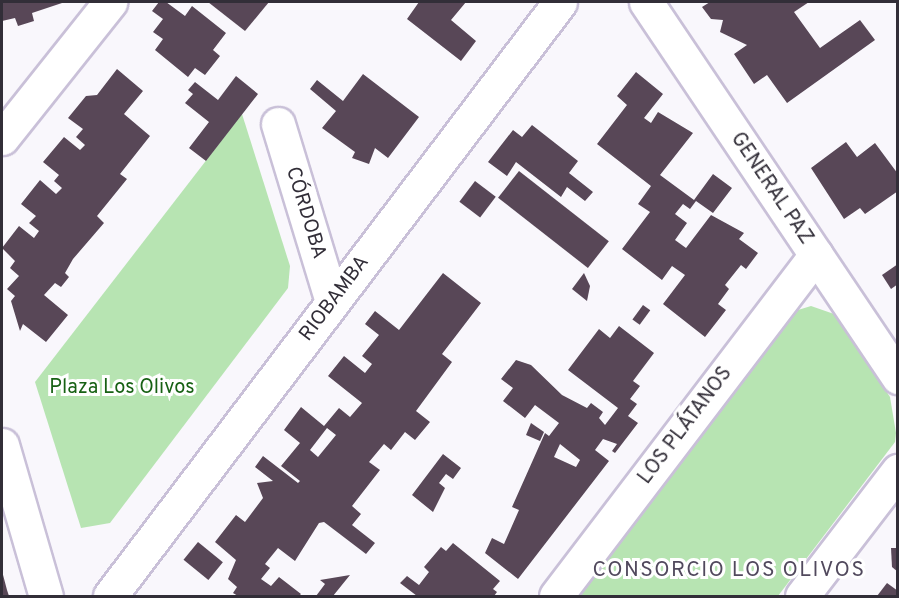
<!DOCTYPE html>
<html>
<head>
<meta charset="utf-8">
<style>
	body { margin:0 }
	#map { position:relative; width:899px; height:598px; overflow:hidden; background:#f9f7fc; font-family:Overpass,sans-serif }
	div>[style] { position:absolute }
	.green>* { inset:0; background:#b7e4b2 }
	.building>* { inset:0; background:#584757; transform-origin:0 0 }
	.roads { filter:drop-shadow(2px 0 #c9c0d8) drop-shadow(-2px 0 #c9c0d8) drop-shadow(0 2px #c9c0d8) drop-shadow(0 -2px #c9c0d8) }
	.street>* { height:33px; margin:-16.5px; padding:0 16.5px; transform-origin:16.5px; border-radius:16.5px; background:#fff }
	span { translate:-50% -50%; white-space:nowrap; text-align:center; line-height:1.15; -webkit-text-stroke:6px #fff; paint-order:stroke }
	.street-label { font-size:20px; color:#322e38 }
	.park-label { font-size:20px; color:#176114 }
	.neighbourhood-label { font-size:21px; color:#51495d; letter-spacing:1.5px }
	.frame { position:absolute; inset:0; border:3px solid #322e38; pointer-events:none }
</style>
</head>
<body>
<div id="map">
	<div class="green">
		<div style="clip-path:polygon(242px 114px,290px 266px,288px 288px,110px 523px,81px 528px,35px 382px)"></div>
		<div style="clip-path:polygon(811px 306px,834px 314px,841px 322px,890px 397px,896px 433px,895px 442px,778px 596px,577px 596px,798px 310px)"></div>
	</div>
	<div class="building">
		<div style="clip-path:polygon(2px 2px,65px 2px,32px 13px,34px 21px,18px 26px,15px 18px,2px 21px)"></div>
		<div style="clip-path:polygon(159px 2px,166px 2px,185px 16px,192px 6px,226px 33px,213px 50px,220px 56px,205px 75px,195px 68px,188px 77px,155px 50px,163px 39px,153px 32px,163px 19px,152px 11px)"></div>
		<div style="clip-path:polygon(208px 2px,269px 2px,245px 31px)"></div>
		<div style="clip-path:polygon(419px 2px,466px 2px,451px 20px,476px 41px,461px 61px,407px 19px)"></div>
		<div style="clip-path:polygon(710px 2px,809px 2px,794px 12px,820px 48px,860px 20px,875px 40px,787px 103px,767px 75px,754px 84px,734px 54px,747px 45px,720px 32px,723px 20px,711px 19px,702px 7px)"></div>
		<div style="clip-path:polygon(117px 69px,143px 91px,124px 114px,150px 136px,120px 174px,127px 179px,97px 216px,104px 223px,73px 259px,65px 273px,69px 277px,61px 287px,55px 283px,44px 295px,68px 315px,46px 342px,23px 324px,20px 331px,11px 301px,15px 296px,7px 289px,19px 276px,10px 268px,15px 261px,2px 248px,19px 226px,34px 238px,39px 231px,29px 223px,36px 216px,21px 204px,40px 180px,56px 194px,62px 188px,54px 181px,59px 175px,43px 162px,64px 137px,80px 150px,85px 145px,76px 137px,83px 129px,68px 118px,86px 96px,97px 95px)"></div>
		<div style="clip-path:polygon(636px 72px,663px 94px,644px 118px,651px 123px,658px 112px,693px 133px,660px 175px,694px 200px,713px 174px,732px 188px,713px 213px,696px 201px,690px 209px,683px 204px,675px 214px,687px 223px,675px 240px,686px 248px,711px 215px,744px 233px,739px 239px,758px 253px,746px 269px,741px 265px,725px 285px,729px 289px,718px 304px,726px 310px,705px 337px,663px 304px,685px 275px,672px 266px,662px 280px,622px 249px,650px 212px,638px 204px,651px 186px,597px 144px,627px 105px,617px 96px)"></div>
		<div style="clip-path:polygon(363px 74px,419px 117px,388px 158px,375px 148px,369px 164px,352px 158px,355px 152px,322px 128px,336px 111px,310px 89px,317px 80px,343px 101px)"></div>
		<div style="clip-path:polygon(236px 76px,258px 94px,206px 161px,189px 148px,209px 122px,185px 103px,193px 94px,188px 90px,195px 82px,218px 100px)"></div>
		<div style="clip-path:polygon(532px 125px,578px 161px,569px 173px,593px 192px,585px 201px,567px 187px,561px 197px,516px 162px,507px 176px,488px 162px,513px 130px,522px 137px)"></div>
		<div style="clip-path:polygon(846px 142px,857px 157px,875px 143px,898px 174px,898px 191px,865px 214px,860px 208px,844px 219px,811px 168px)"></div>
		<div style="left:519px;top:171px;width:114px;height:34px;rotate:38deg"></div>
		<div style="left:475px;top:181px;width:26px;height:26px;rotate:37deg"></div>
		<div style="clip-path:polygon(898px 264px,898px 284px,891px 289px,882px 275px)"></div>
		<div style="clip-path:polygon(evenodd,443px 273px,481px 303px,442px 354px,452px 362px,416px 411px,430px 422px,415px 440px,405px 432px,391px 450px,384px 444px,369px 462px,380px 470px,352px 506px,361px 514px,352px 525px,375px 543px,366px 554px,324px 522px,319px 523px,295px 561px,278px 548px,265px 564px,270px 568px,261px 579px,271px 586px,279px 577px,301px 594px,299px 596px,238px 596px,233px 593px,237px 587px,228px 579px,236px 560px,215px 542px,236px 515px,245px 522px,263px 498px,257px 483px,273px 481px,255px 467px,263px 456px,298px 483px,300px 481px,281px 466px,300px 443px,284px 430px,301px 407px,324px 426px,339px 408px,350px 417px,362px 403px,328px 376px,344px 356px,365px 373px,372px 364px,362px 356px,379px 335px,365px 324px,375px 311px,399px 330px,443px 273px,327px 428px,336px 435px,318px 457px,310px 450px,327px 428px)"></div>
		<div style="clip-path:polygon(584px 273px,590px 286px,587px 301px,572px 289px)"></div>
		<div style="left:643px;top:305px;width:9px;height:18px;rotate:36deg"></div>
		<div style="clip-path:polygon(evenodd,619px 326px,654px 353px,633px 381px,640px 386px,630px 399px,637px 404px,628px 416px,638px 423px,615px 453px,612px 451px,617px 444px,603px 439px,595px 450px,609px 461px,518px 579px,485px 553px,492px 538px,504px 544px,519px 510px,512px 507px,545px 433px,549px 436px,559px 423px,535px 405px,525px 418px,503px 401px,513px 388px,501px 379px,516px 360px,531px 365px,562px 395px,587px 408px,591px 403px,603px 412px,599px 418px,605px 425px,618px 408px,568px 370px,599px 329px,610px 338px,619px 326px,560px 444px,580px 460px,576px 467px,554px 457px,560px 444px)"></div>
		<div style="clip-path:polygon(531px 423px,544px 432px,540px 441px,526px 435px)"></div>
		<div style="clip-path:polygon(443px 454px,461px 468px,453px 479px,446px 474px,439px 483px,445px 488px,433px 512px,412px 495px)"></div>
		<div style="left:198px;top:542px;width:32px;height:23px;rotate:39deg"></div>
		<div style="clip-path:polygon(453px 543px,500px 581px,493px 589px,497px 592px,494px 596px,417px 596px,400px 583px,407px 576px,419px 585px,429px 572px,424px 567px,441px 547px,446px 551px)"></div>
		<div style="clip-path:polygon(891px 548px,898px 548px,898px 572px,892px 567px)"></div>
		<div style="clip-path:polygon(2px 571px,7px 590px,9px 596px,2px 596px)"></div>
		<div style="clip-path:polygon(350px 575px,333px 596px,316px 596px,325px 584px,320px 580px)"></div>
		<div style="clip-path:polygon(887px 583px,898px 591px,898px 596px,877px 596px)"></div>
	</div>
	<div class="roads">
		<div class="street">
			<div style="left:646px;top:2px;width:452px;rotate:56.1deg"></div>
			<div style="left:278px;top:124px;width:186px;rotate:73.1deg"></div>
			<div style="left:2px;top:138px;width:174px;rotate:-51.5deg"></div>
			<div style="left:2px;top:445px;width:157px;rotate:73.8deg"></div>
			<div style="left:110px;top:596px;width:745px;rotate:-52.85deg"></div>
			<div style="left:556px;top:596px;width:429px;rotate:-52.7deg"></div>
			<div style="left:802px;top:596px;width:158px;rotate:-52.5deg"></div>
		</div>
	</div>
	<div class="street-label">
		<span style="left:771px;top:189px;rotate:56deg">GENERAL PAZ</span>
		<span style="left:305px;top:213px;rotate:73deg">CÓRDOBA</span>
		<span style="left:335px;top:299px;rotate:-53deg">RIOBAMBA</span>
		<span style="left:686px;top:426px;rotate:-53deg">LOS PLÁTANOS</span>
	</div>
	<div class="park-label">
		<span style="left:122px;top:388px">Plaza Los Olivos</span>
	</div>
	<div class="neighbourhood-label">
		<span style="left:729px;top:571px">CONSORCIO LOS OLIVOS</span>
	</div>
	<div class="frame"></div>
</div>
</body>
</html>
